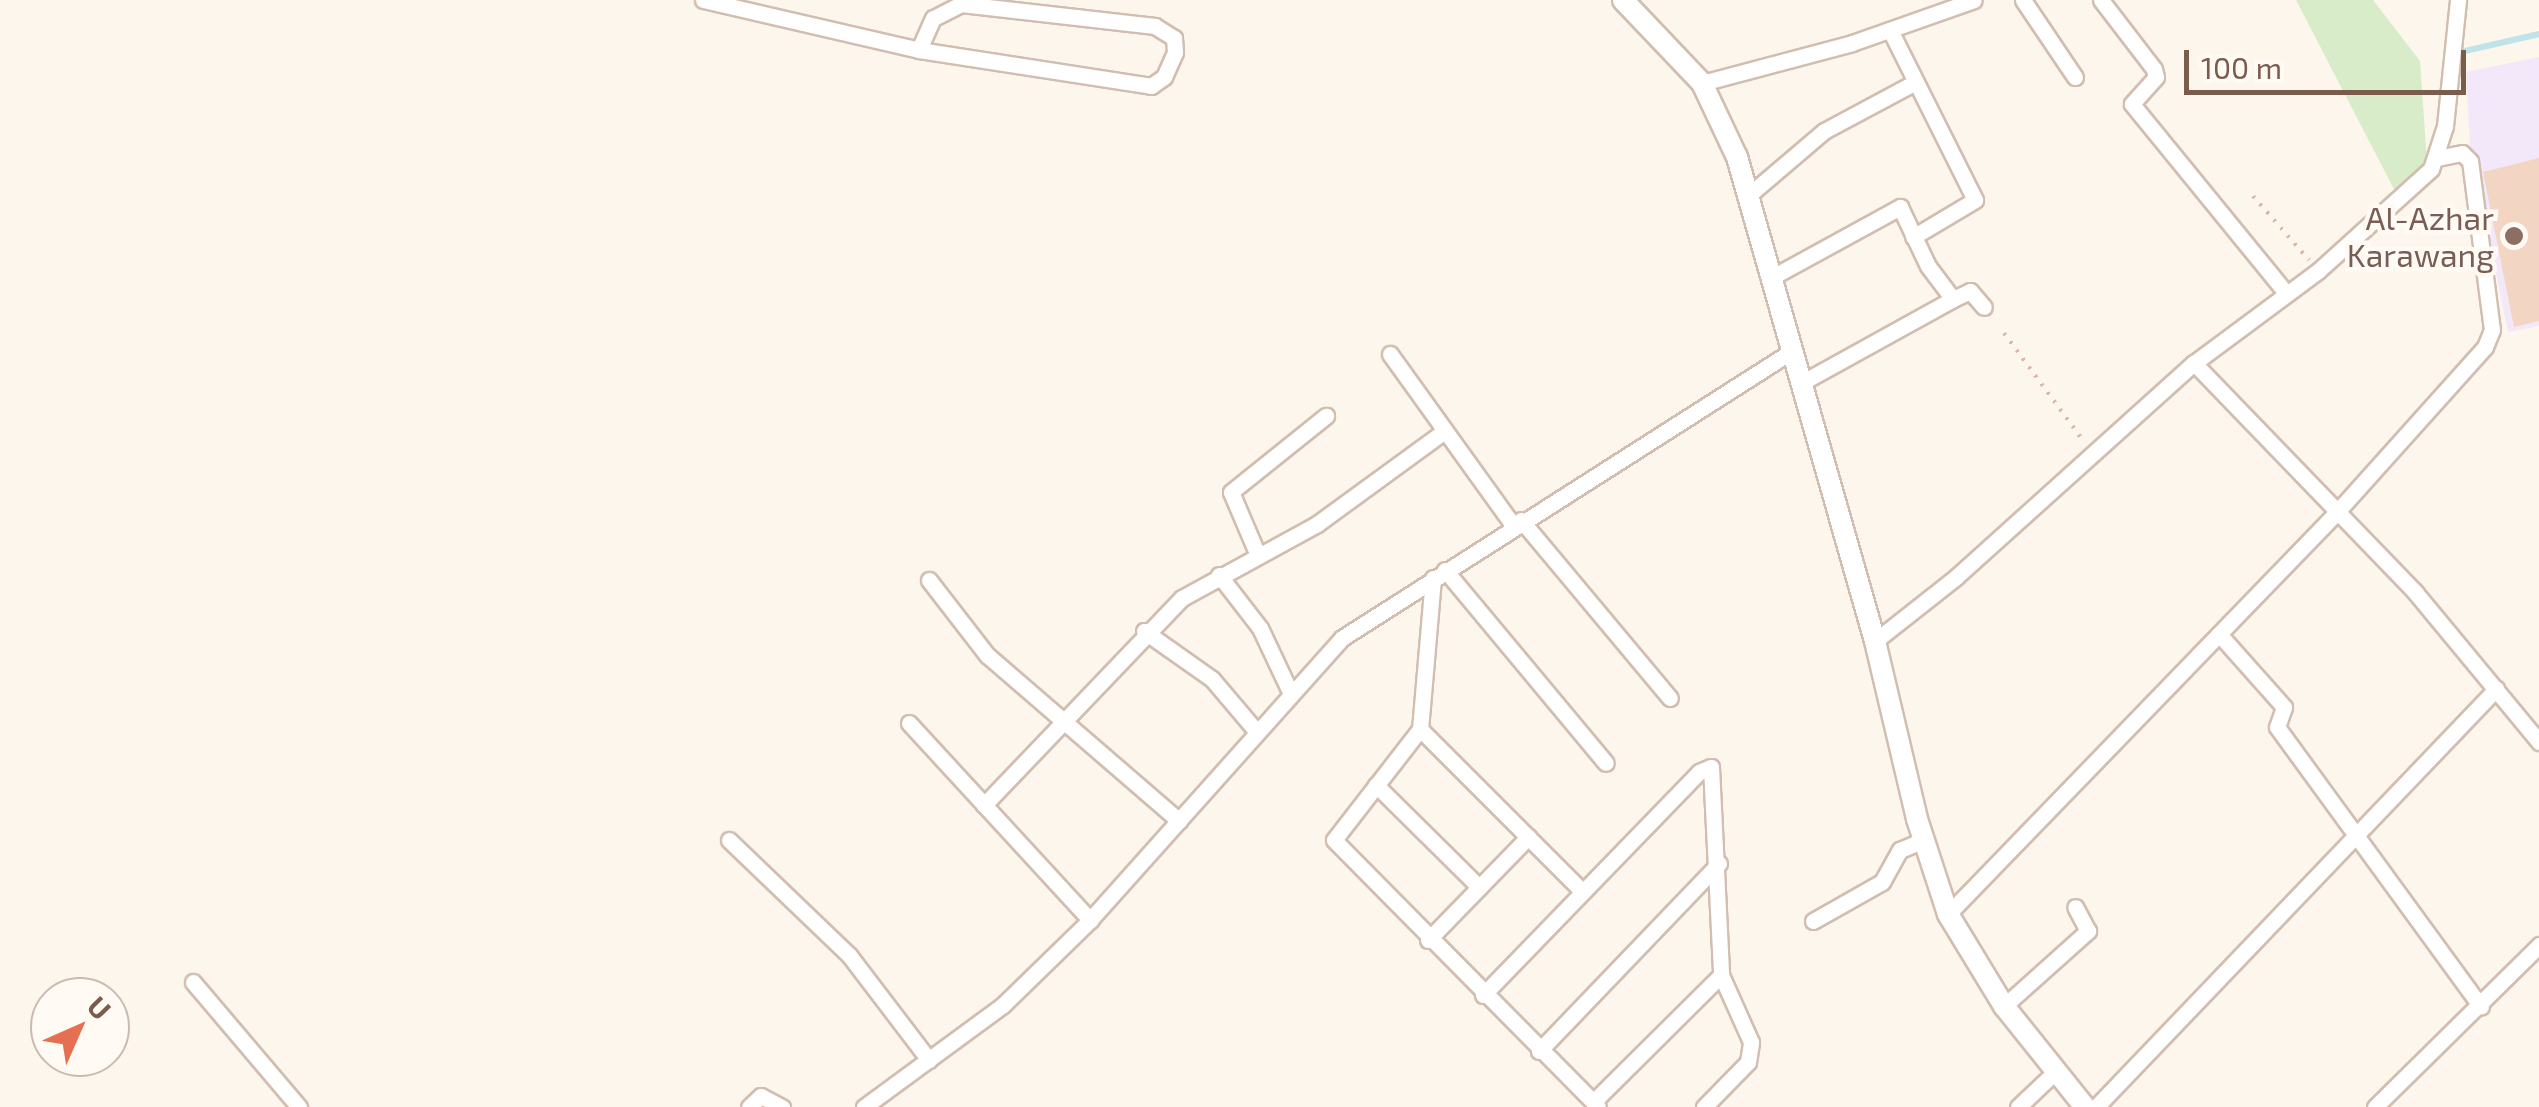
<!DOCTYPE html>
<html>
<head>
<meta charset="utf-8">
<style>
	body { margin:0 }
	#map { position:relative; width:2539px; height:1107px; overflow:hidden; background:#fdf6ec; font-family:"Exo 2",sans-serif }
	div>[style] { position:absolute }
	.education>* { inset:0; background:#f3e8fa }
	.green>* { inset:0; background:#d8ecc9 }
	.stream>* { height:6px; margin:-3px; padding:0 3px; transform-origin:3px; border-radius:3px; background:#bfe3e8 }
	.building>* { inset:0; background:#f3d5c3 }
	.path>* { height:4px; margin-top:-2px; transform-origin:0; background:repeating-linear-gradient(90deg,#d9b8a5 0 2.5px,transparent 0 10.5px) }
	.roads { filter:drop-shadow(2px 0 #d1beb0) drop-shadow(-2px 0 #d1beb0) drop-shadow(0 2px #d1beb0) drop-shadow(0 -2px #d1beb0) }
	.minor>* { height:15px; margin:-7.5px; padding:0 7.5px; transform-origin:7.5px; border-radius:7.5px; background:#fff }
	.tertiary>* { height:20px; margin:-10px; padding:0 10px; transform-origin:10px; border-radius:10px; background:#fff }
	.dots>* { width:28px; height:28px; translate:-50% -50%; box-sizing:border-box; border:5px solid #fffaf3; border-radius:50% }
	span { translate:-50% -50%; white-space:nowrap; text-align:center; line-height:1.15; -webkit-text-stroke:9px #fffaf3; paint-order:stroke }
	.education-label { font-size:32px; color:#785e54 }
	.right { translate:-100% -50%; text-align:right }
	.north { position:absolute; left:30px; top:977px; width:100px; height:100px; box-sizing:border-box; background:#fffaf3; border:2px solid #cabbb1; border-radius:50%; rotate:45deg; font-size:28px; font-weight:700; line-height:40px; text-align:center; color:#7a5c4d }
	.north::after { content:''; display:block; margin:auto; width:35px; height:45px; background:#e76f51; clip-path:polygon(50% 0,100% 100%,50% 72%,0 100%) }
	.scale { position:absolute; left:2184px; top:50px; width:282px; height:45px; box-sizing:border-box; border:5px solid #7a5c4d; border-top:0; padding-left:12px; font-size:30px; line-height:35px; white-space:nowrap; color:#7a5c4d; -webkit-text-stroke:8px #fffaf3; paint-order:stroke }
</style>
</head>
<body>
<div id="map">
	<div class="education">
		<div style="clip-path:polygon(2539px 57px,2539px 326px,2508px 332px,2470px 147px,2466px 72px)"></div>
	</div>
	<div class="green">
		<div style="clip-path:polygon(2296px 0,2373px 0,2420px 61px,2427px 163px,2396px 193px)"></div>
	</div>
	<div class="stream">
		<div style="left:2465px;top:51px;width:76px;rotate:-12.9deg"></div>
	</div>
	<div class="building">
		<div style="clip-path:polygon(2539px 158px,2539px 321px,2514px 327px,2483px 172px)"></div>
	</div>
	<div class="path">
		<div style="left:2253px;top:196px;width:85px;rotate:48.8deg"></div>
		<div style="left:2004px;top:333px;width:135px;rotate:53.7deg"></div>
	</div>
	<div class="roads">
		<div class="minor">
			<div style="left:703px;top:0;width:222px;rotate:13deg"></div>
			<div style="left:919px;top:50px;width:235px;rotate:8.8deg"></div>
			<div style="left:1151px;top:86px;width:16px;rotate:-35deg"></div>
			<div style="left:1164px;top:77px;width:27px;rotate:-66deg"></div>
			<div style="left:1175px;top:52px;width:14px;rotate:-94deg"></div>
			<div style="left:1174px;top:38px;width:22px;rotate:-148deg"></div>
			<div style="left:1155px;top:26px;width:195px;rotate:-173.5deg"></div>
			<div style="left:961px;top:4px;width:31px;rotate:153deg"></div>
			<div style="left:933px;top:18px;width:35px;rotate:114deg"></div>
			<div style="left:2023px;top:0;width:93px;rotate:56deg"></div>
			<div style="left:2101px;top:0;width:87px;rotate:52.5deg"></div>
			<div style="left:2154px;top:69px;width:8px;rotate:76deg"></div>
			<div style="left:2156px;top:77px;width:36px;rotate:132deg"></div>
			<div style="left:2132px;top:104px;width:245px;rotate:50.8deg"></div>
			<div style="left:1890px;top:30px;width:190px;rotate:63.4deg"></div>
			<div style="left:1975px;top:200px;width:72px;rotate:149.2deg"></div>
			<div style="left:1702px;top:83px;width:155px;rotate:-14.9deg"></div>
			<div style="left:1852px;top:43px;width:129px;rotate:-19.4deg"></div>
			<div style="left:1750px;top:194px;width:97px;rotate:-40.4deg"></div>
			<div style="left:1824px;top:131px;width:102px;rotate:-28.1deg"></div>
			<div style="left:1774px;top:276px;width:144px;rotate:-28.7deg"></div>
			<div style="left:1900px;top:207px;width:65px;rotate:64.6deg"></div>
			<div style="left:1928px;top:266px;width:41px;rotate:52.9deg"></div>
			<div style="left:1953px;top:299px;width:19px;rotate:-25deg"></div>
			<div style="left:1970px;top:291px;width:21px;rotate:49deg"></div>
			<div style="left:1390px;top:354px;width:211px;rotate:54.3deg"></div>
			<div style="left:2194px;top:363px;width:318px;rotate:46deg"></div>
			<div style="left:2415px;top:592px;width:195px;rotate:50.4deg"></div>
			<div style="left:1801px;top:383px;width:174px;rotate:-28.9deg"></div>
			<div style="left:1521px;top:520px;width:232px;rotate:50.1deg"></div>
			<div style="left:1257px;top:553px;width:66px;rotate:-113.1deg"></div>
			<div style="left:1231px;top:492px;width:122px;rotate:-38.7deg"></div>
			<div style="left:1445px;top:570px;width:251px;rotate:50.2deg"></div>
			<div style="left:1219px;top:575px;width:67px;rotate:52.3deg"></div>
			<div style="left:1260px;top:628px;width:73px;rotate:64.8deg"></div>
			<div style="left:1433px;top:578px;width:152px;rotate:94.9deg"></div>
			<div style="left:1420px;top:729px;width:140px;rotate:127.8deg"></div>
			<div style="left:1334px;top:840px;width:375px;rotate:45.3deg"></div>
			<div style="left:929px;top:580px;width:95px;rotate:52.3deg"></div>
			<div style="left:987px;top:655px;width:254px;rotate:40.8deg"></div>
			<div style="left:1144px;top:631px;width:83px;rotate:35.2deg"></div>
			<div style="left:1212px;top:679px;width:70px;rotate:49.7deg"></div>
			<div style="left:2219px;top:634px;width:98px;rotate:48.3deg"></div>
			<div style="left:2284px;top:707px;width:21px;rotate:109deg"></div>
			<div style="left:2277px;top:727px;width:346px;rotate:53.9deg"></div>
			<div style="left:1875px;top:641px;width:103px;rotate:-38.3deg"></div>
			<div style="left:1956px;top:577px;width:320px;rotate:-42deg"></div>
			<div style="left:2194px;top:363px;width:154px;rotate:-36.6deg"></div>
			<div style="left:2318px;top:271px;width:152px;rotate:-42.1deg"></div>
			<div style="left:2431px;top:169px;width:45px;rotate:-72deg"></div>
			<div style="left:2445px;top:126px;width:127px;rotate:-84.1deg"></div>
			<div style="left:909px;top:723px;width:268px;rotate:47.4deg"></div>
			<div style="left:1420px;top:729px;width:228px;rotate:45deg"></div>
			<div style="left:1376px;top:785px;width:145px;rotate:44.7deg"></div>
			<div style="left:984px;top:805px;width:286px;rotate:-46.3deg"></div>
			<div style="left:1182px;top:598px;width:154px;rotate:-28.7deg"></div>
			<div style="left:1317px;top:524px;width:156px;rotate:-36.1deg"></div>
			<div style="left:729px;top:840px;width:166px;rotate:43.8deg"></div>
			<div style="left:849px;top:955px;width:132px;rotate:52.7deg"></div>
			<div style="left:1948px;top:914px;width:558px;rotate:-45.94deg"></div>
			<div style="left:2336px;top:513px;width:223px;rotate:-48.1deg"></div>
			<div style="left:2485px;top:347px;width:18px;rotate:-68deg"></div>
			<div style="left:2492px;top:330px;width:170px;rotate:-97.4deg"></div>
			<div style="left:2470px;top:161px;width:11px;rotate:-135deg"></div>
			<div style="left:2462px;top:153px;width:25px;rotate:169deg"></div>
			<div style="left:1813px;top:921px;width:79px;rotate:-29.5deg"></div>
			<div style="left:1882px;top:882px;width:37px;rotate:-61deg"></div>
			<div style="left:1900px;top:850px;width:25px;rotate:-23deg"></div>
			<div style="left:1428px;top:940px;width:144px;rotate:-45.8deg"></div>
			<div style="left:193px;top:982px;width:164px;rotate:49.7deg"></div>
			<div style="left:1483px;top:995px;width:310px;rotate:-45.9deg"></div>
			<div style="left:1699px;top:772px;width:13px;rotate:-23deg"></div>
			<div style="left:1711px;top:767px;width:208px;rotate:87.2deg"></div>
			<div style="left:1721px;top:975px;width:180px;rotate:135.2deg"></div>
			<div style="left:2004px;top:1006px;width:113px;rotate:-41.8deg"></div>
			<div style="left:2088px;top:931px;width:27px;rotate:-118deg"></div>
			<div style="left:1539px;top:1051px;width:260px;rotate:-46.2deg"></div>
			<div style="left:749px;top:1107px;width:16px;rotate:-43deg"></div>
			<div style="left:761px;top:1096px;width:24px;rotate:28deg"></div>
			<div style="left:864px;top:1107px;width:172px;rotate:-36.3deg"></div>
			<div style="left:1003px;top:1005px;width:122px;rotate:-44.3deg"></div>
			<div style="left:1090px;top:920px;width:378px;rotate:-48.2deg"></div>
			<div style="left:1342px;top:638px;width:534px;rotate:-32.53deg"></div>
			<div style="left:1704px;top:1107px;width:63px;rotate:-45.6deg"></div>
			<div style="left:1748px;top:1062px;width:20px;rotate:-81deg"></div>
			<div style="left:1751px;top:1042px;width:73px;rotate:-114.1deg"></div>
			<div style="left:2018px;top:1107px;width:54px;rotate:-43.5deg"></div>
			<div style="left:2096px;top:1107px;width:579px;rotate:-46.26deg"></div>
			<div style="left:2375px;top:1107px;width:231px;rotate:-44.6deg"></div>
		</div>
		<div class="tertiary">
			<div style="left:1623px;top:0;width:115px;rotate:46.4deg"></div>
			<div style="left:1702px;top:83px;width:82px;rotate:64.7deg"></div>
			<div style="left:1737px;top:157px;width:503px;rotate:74.09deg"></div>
			<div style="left:1875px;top:641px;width:183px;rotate:76.7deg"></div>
			<div style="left:1917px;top:819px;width:100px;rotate:71.9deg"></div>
			<div style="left:1948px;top:914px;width:108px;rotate:58.7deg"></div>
			<div style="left:2004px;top:1006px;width:129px;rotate:51.3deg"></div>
		</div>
	</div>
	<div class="dots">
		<div style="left:2514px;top:236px;background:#8d6e63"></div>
	</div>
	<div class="education-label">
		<span class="right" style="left:2494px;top:236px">Al-Azhar<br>Karawang</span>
	</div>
	<div class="north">U</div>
	<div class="scale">100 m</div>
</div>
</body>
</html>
